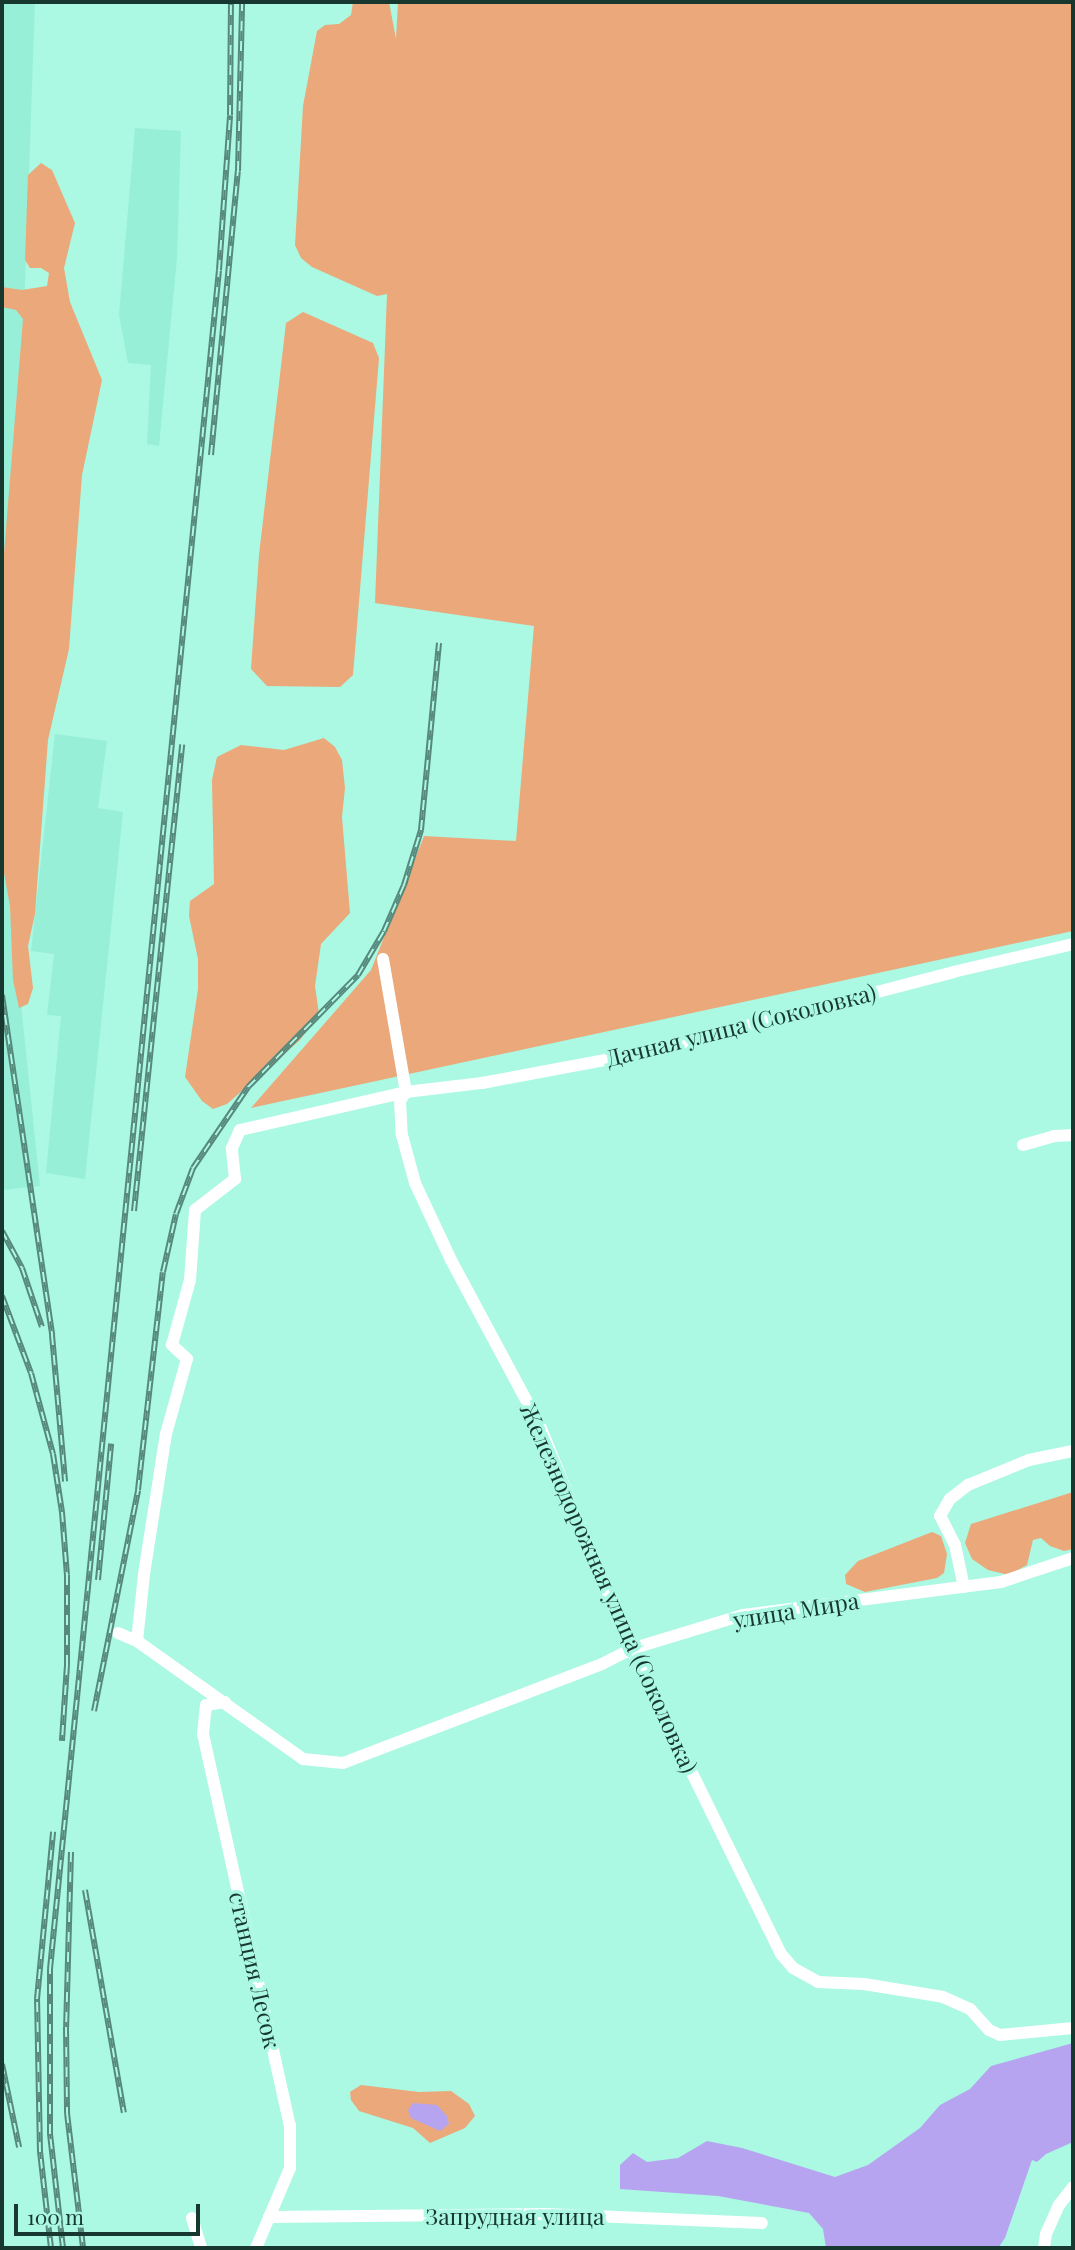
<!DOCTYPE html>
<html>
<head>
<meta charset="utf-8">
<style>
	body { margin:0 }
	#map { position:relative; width:1075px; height:2250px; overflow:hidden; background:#abf8e3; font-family:"Playfair Display",serif }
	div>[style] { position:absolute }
	.built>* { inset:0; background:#97efd8 }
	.green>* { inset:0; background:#eba87a }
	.water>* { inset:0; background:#b7a4f1 }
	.minor>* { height:12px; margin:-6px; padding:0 6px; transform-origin:6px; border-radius:6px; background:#fff }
	.rail>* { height:6px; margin-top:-3px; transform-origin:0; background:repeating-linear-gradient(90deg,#abf8e3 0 10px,#56897c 0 20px); box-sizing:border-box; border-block:2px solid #56897c }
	span { translate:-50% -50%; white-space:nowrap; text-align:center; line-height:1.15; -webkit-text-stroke:7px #abf8e3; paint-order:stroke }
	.street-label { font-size:23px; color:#17372f }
	.frame { position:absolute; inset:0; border:4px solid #17372f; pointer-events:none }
	.scale { position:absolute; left:14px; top:2204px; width:186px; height:32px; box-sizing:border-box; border:4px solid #17372f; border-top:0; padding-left:9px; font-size:21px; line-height:24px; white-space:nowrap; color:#17372f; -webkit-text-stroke:5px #abf8e3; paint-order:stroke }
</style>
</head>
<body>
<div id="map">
	<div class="built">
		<div style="clip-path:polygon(2px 2px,35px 2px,5px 851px,40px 1186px,2px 1190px)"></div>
		<div style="clip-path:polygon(135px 128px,181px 131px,177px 258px,159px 446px,147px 444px,151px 365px,128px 363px,119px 315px)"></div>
		<div style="clip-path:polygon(55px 734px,107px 741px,98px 808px,123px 812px,85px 1179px,46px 1173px,61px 1016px,47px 1015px,54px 954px,31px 951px)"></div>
	</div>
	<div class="green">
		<div style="clip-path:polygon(353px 2px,389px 2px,396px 39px,398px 2px,1073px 2px,1073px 931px,251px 1108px,371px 970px,424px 836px,516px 841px,534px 626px,375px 603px,387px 294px,377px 296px,312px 267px,301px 258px,295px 245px,303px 106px,317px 31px,325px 25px,339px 24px,351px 15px)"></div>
		<div style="clip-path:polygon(41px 163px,52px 170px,75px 223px,64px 268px,70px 302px,102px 380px,82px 475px,69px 649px,48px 740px,35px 914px,28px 946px,33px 988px,28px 1004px,19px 1008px,13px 980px,10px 906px,2px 862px,2px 578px,23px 319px,16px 310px,2px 307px,2px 287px,22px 290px,47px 286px,49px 273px,41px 268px,30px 268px,25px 260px,28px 175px)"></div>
		<div style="clip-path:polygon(303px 312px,373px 343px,379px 358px,353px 675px,340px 687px,267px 686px,251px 669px,259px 555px,286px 323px)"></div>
		<div style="clip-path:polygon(324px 738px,335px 747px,342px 760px,345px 788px,342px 817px,350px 913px,321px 944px,315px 986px,319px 1014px,300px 1040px,227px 1104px,213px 1109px,202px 1101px,185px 1077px,198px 989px,198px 959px,189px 916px,190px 901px,214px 884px,212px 780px,217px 757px,241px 745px,284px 750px)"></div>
		<div style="clip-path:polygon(1073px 1492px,1073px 1549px,1064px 1551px,1050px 1546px,1041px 1538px,1033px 1540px,1027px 1565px,1009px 1575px,988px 1570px,972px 1559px,965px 1543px,971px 1524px)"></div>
		<div style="clip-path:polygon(932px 1532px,941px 1536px,947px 1554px,944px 1573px,937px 1578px,865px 1592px,846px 1584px,845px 1575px,858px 1561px)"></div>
		<div style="clip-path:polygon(361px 2085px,419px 2092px,451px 2091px,469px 2104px,475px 2116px,465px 2128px,430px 2143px,413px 2128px,359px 2111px,351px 2100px,350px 2092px)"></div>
	</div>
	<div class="water">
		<div style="clip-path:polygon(1073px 2043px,1073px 2142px,1046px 2154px,1037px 2162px,1032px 2160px,1005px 2238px,998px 2248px,826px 2248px,823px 2229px,809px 2213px,718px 2196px,620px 2189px,620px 2165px,633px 2153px,647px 2162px,678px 2158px,707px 2141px,742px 2148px,835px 2177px,868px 2165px,920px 2128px,940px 2105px,970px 2089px,991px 2066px)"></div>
		<div style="clip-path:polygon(413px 2103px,437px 2105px,447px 2116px,449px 2124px,440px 2131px,411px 2118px,408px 2110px)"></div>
	</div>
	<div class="minor">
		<div style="left:383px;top:959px;width:135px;rotate:80.2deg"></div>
		<div style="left:406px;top:1092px;width:11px;rotate:124deg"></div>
		<div style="left:400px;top:1101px;width:34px;rotate:87deg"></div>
		<div style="left:402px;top:1135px;width:50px;rotate:74.8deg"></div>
		<div style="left:415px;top:1183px;width:85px;rotate:64.9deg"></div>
		<div style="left:451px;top:1260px;width:188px;rotate:61.8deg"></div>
		<div style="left:540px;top:1426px;width:241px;rotate:67.8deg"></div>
		<div style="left:631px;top:1649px;width:340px;rotate:63.8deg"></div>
		<div style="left:781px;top:1954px;width:18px;rotate:49deg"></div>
		<div style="left:793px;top:1968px;width:29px;rotate:29deg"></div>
		<div style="left:818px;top:1982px;width:46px;rotate:2.5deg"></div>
		<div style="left:864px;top:1984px;width:80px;rotate:9.3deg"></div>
		<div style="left:943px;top:1997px;width:30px;rotate:24deg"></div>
		<div style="left:970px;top:2009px;width:28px;rotate:48deg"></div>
		<div style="left:989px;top:2030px;width:12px;rotate:24deg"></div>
		<div style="left:1000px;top:2035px;width:73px;rotate:-5.5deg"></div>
		<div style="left:1023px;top:1145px;width:32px;rotate:-16deg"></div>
		<div style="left:1054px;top:1136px;width:19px;rotate:-3deg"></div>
		<div style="left:964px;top:1587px;width:43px;rotate:-102.1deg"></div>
		<div style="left:955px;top:1545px;width:33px;rotate:-117deg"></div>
		<div style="left:940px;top:1516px;width:20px;rotate:-60deg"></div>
		<div style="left:950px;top:1499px;width:23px;rotate:-38deg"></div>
		<div style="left:968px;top:1485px;width:66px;rotate:-22.3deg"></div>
		<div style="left:1029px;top:1460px;width:45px;rotate:-11.6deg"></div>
		<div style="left:118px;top:1633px;width:21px;rotate:23deg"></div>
		<div style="left:137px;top:1641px;width:204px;rotate:35.4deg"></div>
		<div style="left:303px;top:1759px;width:40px;rotate:5.7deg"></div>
		<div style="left:343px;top:1763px;width:277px;rotate:-20.9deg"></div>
		<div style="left:602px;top:1664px;width:33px;rotate:-27deg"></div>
		<div style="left:631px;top:1649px;width:117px;rotate:-16.9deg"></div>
		<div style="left:743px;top:1615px;width:260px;rotate:-7.3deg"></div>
		<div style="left:1001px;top:1582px;width:76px;rotate:-18.4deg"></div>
		<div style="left:137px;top:1641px;width:67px;rotate:-84deg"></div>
		<div style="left:144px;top:1574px;width:142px;rotate:-81.1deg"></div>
		<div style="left:166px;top:1434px;width:78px;rotate:-74.4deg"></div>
		<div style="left:187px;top:1359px;width:21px;rotate:-137deg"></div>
		<div style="left:172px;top:1345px;width:67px;rotate:-74.5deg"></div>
		<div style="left:190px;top:1280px;width:70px;rotate:-85.9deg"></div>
		<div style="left:195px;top:1210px;width:51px;rotate:-37.8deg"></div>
		<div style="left:235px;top:1179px;width:31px;rotate:-96deg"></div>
		<div style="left:232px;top:1148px;width:20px;rotate:-66deg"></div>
		<div style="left:240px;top:1130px;width:170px;rotate:-12.9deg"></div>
		<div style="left:406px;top:1092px;width:77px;rotate:-6.8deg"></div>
		<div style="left:482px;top:1083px;width:164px;rotate:-10.6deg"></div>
		<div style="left:643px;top:1053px;width:320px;rotate:-14.6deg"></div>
		<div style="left:953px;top:972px;width:123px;rotate:-13.1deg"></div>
		<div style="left:225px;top:1702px;width:19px;rotate:171deg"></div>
		<div style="left:206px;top:1705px;width:29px;rotate:96deg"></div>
		<div style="left:203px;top:1734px;width:401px;rotate:77.5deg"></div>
		<div style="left:290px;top:2125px;width:43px;rotate:90deg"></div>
		<div style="left:290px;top:2168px;width:87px;rotate:113deg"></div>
		<div style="left:269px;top:2217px;width:276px;rotate:-0.6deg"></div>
		<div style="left:545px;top:2214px;width:217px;rotate:2.4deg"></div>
		<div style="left:192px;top:2218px;width:31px;rotate:73deg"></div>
		<div style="left:1044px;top:2248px;width:14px;rotate:-82deg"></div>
		<div style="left:1046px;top:2234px;width:32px;rotate:-66deg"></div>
		<div style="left:1059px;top:2205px;width:23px;rotate:-52deg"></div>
	</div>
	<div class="rail">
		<div style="left:211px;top:455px;width:285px;rotate:-84.6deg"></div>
		<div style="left:238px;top:171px;width:169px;rotate:-88.6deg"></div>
		<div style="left:2px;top:995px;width:344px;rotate:81.6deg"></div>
		<div style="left:52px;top:1335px;width:147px;rotate:84.9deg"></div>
		<div style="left:134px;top:1211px;width:469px;rotate:-84.1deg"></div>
		<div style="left:2px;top:1231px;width:42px;rotate:61.6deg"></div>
		<div style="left:22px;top:1268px;width:62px;rotate:71.3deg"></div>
		<div style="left:2px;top:1296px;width:82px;rotate:69.4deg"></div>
		<div style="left:31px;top:1373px;width:84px;rotate:74.8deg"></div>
		<div style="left:53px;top:1454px;width:59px;rotate:81.2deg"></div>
		<div style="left:62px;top:1512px;width:63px;rotate:85.5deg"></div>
		<div style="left:67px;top:1575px;width:90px;rotate:90deg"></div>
		<div style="left:67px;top:1665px;width:76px;rotate:93.8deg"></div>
		<div style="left:98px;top:1580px;width:137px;rotate:-84.5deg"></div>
		<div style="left:94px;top:1711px;width:225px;rotate:-78.7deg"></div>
		<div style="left:138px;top:1490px;width:219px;rotate:-83.5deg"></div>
		<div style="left:163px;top:1272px;width:59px;rotate:-77.4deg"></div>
		<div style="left:176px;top:1214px;width:49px;rotate:-69.7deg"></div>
		<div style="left:193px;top:1168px;width:98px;rotate:-55.8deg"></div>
		<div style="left:248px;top:1087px;width:157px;rotate:-45.5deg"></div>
		<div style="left:358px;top:975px;width:51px;rotate:-59.4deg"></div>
		<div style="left:384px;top:931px;width:50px;rotate:-66.5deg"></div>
		<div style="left:404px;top:885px;width:58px;rotate:-72.8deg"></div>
		<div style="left:421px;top:830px;width:188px;rotate:-84.5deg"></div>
		<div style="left:71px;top:1852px;width:175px;rotate:91.6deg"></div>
		<div style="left:66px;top:2027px;width:86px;rotate:89.3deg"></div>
		<div style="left:67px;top:2113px;width:136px;rotate:83.2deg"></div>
		<div style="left:85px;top:1890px;width:226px;rotate:80.1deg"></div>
		<div style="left:2px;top:2064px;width:85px;rotate:78.4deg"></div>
		<div style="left:51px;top:2248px;width:97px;rotate:-96.5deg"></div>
		<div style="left:40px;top:2152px;width:153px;rotate:-91.1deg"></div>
		<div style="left:37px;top:1999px;width:168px;rotate:-84.5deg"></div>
		<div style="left:63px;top:2248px;width:115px;rotate:-96.5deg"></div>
		<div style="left:50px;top:2134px;width:165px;rotate:-90deg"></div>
		<div style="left:50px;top:1969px;width:1707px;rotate:-84.32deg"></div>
		<div style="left:219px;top:270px;width:155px;rotate:-85.9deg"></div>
		<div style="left:230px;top:115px;width:113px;rotate:-89.5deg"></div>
	</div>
	<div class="street-label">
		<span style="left:741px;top:1025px;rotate:-14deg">Дачная улица (Соколовка)</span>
		<span style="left:609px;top:1588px;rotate:66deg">Железнодорожная улица (Соколовка)</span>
		<span style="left:796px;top:1610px;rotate:-9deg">улица Мира</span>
		<span style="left:255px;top:1970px;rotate:77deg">станция Лесок</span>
		<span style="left:515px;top:2216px">Запрудная улица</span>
	</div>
	<div class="frame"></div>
	<div class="scale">100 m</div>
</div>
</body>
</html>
